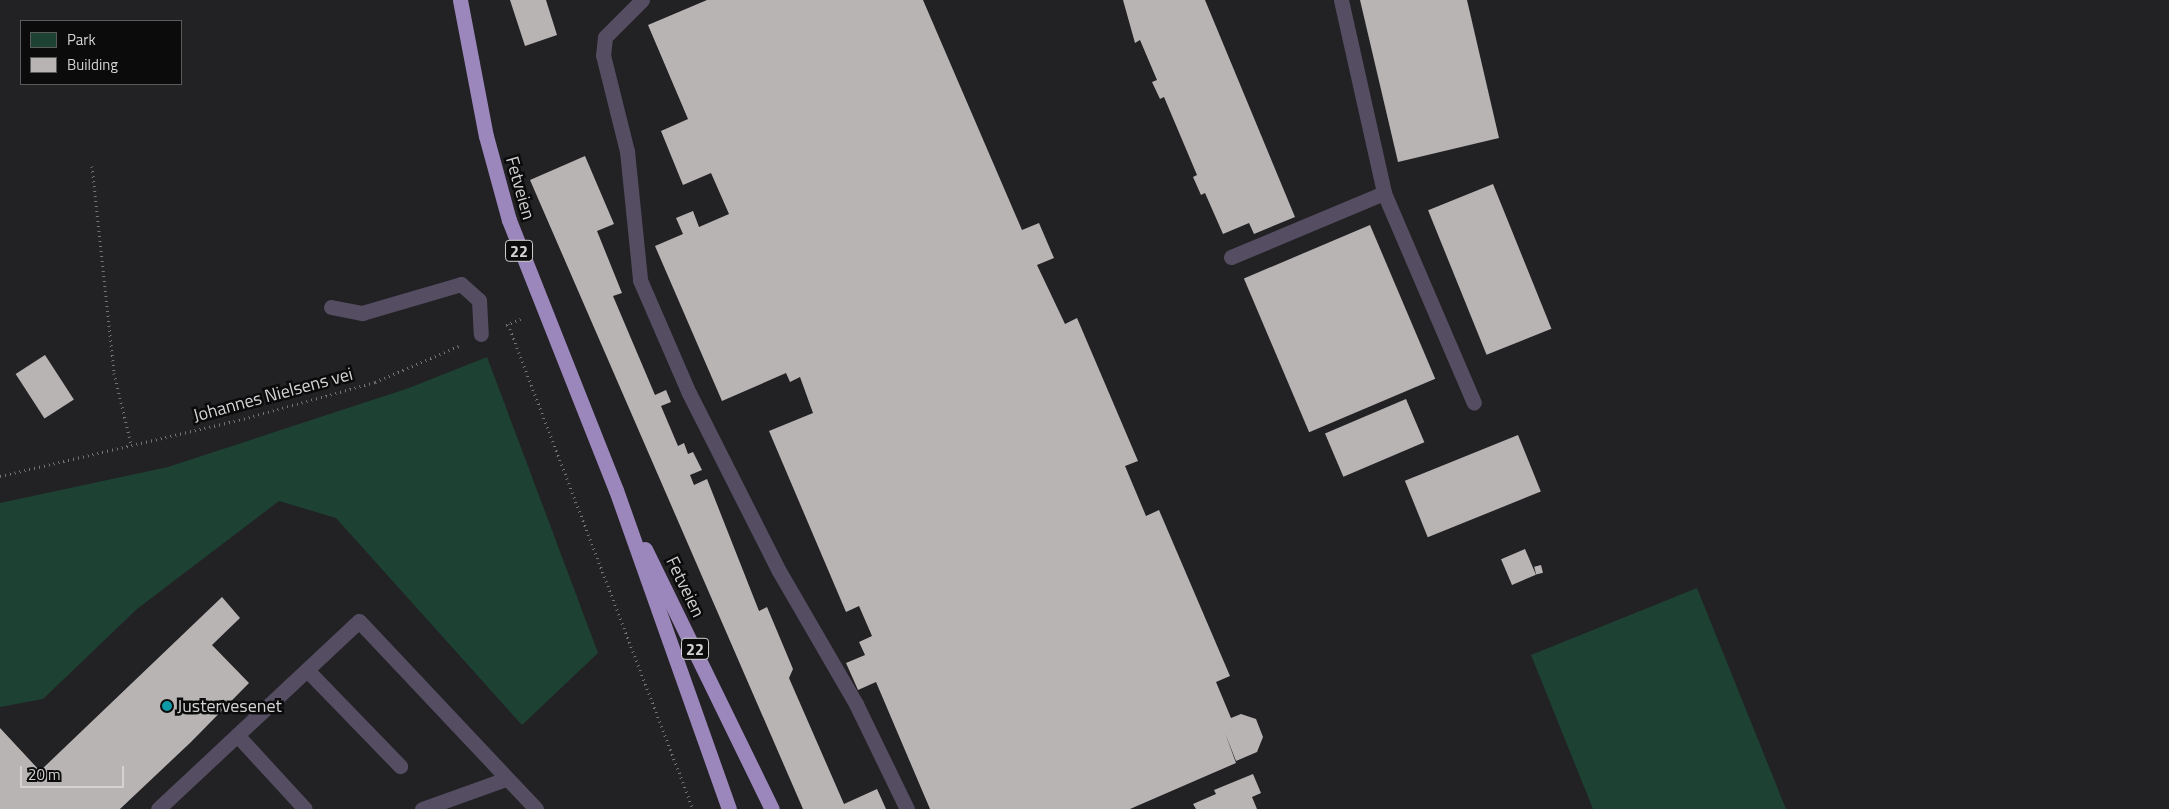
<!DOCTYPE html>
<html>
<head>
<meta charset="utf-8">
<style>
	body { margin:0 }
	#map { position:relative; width:2169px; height:809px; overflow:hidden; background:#222124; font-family:"Titillium Web",sans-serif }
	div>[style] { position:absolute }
	.green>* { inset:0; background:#1d4233 }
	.building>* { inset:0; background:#b9b4b4; transform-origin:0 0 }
	.path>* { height:3px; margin-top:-1.5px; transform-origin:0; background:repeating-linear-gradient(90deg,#747476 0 1px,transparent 0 5px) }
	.lane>* { height:15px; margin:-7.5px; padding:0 7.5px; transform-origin:7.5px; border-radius:7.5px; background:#554d62 }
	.highway>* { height:15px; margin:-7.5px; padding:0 7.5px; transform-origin:7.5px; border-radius:7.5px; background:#9b87bc }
	.dots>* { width:14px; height:14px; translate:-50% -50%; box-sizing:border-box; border:2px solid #0b0b0c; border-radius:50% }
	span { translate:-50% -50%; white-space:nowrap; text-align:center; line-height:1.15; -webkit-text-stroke:5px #0b0b0c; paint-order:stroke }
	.shield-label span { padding:1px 4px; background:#0b0b0c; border:1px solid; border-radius:4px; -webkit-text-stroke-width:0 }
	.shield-label { font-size:16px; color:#d3d3d4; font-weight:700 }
	.street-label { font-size:18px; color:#d3d3d4 }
	.poi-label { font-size:18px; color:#d3d3d4 }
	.left { translate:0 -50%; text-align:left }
	.legend { position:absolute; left:20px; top:20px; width:162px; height:65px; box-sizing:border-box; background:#0b0b0c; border:1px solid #5b5b5c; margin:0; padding:6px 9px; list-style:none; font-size:15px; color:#d3d3d4 }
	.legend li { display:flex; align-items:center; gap:10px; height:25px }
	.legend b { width:25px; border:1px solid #5b5b5c }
	.scale { position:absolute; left:20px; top:766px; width:104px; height:22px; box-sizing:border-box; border:2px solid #d3d3d4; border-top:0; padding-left:6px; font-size:15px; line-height:18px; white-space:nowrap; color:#d3d3d4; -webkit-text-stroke:4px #0b0b0c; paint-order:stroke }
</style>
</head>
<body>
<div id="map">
	<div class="green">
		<div style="clip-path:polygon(487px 357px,598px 653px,522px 725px,336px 518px,279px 501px,137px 609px,43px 699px,0 707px,0 503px,168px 467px,409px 388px)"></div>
		<div style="clip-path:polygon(1697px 588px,1786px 809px,1593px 809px,1531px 655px)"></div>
	</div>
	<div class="building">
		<div style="clip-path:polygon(510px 0,546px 0,557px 35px,525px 46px)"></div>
		<div style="clip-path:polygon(707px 0,923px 0,1022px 230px,1039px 223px,1054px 258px,1037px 265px,1065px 324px,1077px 318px,1138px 461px,1125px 466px,1146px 516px,1159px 510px,1230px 676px,1216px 682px,1231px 718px,1241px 714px,1256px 719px,1263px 737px,1257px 752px,1236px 761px,1225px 733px,1236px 763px,1130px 809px,930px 809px,876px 682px,858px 690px,846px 663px,865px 655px,859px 642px,872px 636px,859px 606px,846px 612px,769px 431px,813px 413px,800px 377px,790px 382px,786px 373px,722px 401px,655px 246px,683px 234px,676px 218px,693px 211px,699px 227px,729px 214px,711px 173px,683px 185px,661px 131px,688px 119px,648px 25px)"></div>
		<div style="clip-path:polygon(1123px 0,1205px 0,1295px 217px,1254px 234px,1249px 223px,1223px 234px,1205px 193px,1201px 195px,1193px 177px,1197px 175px,1164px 97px,1160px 99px,1152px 82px,1157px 80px,1140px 40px,1135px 43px)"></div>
		<div style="clip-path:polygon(1360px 0,1467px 0,1499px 138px,1398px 162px)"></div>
		<div style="clip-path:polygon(585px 156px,614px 224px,597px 231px,622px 293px,613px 296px,655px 395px,666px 390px,671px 402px,661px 406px,678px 446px,684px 443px,688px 454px,693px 452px,702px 470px,690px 475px,694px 485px,707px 479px,759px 611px,767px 607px,793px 669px,789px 678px,844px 804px,877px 789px,886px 809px,803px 809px,530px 180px)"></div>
		<div style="left:1493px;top:184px;width:156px;height:70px;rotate:68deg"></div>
		<div style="left:1370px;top:225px;width:167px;height:137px;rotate:67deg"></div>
		<div style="left:45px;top:355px;width:53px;height:35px;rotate:57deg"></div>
		<div style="left:1406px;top:399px;width:47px;height:88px;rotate:67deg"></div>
		<div style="left:1518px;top:435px;width:61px;height:122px;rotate:68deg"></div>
		<div style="left:1525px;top:549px;width:28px;height:26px;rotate:67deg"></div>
		<div style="left:1541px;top:565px;width:8px;height:7px;rotate:76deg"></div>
		<div style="clip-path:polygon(222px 597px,240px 618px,212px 645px,249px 683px,191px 742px,120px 809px,0 809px,0 728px,40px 771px)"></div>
		<div style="clip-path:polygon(1253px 774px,1261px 793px,1252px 797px,1257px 809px,1196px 809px,1193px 804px,1216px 794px,1214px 790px)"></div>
	</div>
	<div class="path">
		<div style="left:92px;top:166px;width:208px;rotate:83.9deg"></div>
		<div style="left:114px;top:373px;width:73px;rotate:76.5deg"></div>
		<div style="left:508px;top:324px;width:519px;rotate:69.12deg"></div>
		<div style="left:506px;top:325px;width:16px;rotate:-22deg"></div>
		<div style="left:0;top:476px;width:245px;rotate:-13.2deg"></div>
		<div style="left:239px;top:420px;width:141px;rotate:-15.6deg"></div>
		<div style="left:375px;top:382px;width:91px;rotate:-23.2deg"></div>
	</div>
	<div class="lane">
		<div style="left:642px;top:0;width:52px;rotate:135deg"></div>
		<div style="left:605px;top:37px;width:18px;rotate:96deg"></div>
		<div style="left:603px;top:55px;width:99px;rotate:76deg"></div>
		<div style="left:627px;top:151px;width:130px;rotate:84.2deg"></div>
		<div style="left:640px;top:280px;width:123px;rotate:66.6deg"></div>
		<div style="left:689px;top:393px;width:199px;rotate:63.2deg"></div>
		<div style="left:779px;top:571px;width:154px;rotate:59.9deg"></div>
		<div style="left:856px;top:704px;width:117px;rotate:64.1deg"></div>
		<div style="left:1341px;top:0;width:198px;rotate:77.4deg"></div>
		<div style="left:1384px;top:193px;width:228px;rotate:66.8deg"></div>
		<div style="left:1231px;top:257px;width:166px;rotate:-22.7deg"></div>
		<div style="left:331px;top:307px;width:32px;rotate:11deg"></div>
		<div style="left:362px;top:313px;width:103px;rotate:-16.3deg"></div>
		<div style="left:461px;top:284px;width:24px;rotate:42deg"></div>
		<div style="left:479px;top:300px;width:34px;rotate:87deg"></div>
		<div style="left:307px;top:670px;width:134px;rotate:45.9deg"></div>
		<div style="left:237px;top:735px;width:100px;rotate:47.4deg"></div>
		<div style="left:158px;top:809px;width:275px;rotate:-43.1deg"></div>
		<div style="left:359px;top:621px;width:258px;rotate:46.7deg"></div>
		<div style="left:422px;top:809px;width:89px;rotate:-19.7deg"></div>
	</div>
	<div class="highway">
		<div style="left:460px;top:0;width:138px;rotate:79.2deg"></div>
		<div style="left:486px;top:136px;width:87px;rotate:74.7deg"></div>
		<div style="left:509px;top:220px;width:290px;rotate:68.4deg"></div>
		<div style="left:616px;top:490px;width:338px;rotate:70.5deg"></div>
		<div style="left:645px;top:549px;width:289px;rotate:64deg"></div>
	</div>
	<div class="dots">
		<div style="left:167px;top:706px;background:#0f9aa8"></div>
	</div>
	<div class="shield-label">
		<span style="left:519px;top:251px">22</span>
		<span style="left:695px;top:649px">22</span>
	</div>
	<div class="street-label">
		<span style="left:520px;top:188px;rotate:74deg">Fetveien</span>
		<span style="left:273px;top:395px;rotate:-15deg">Johannes Nielsens vei</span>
		<span style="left:685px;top:587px;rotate:64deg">Fetveien</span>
	</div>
	<div class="poi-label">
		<span class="left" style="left:177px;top:706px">Justervesenet</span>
	</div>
	<ul class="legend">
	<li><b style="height:14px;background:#1d4233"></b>Park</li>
	<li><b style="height:14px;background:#b9b4b4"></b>Building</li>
	</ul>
	<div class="scale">20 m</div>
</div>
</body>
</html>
